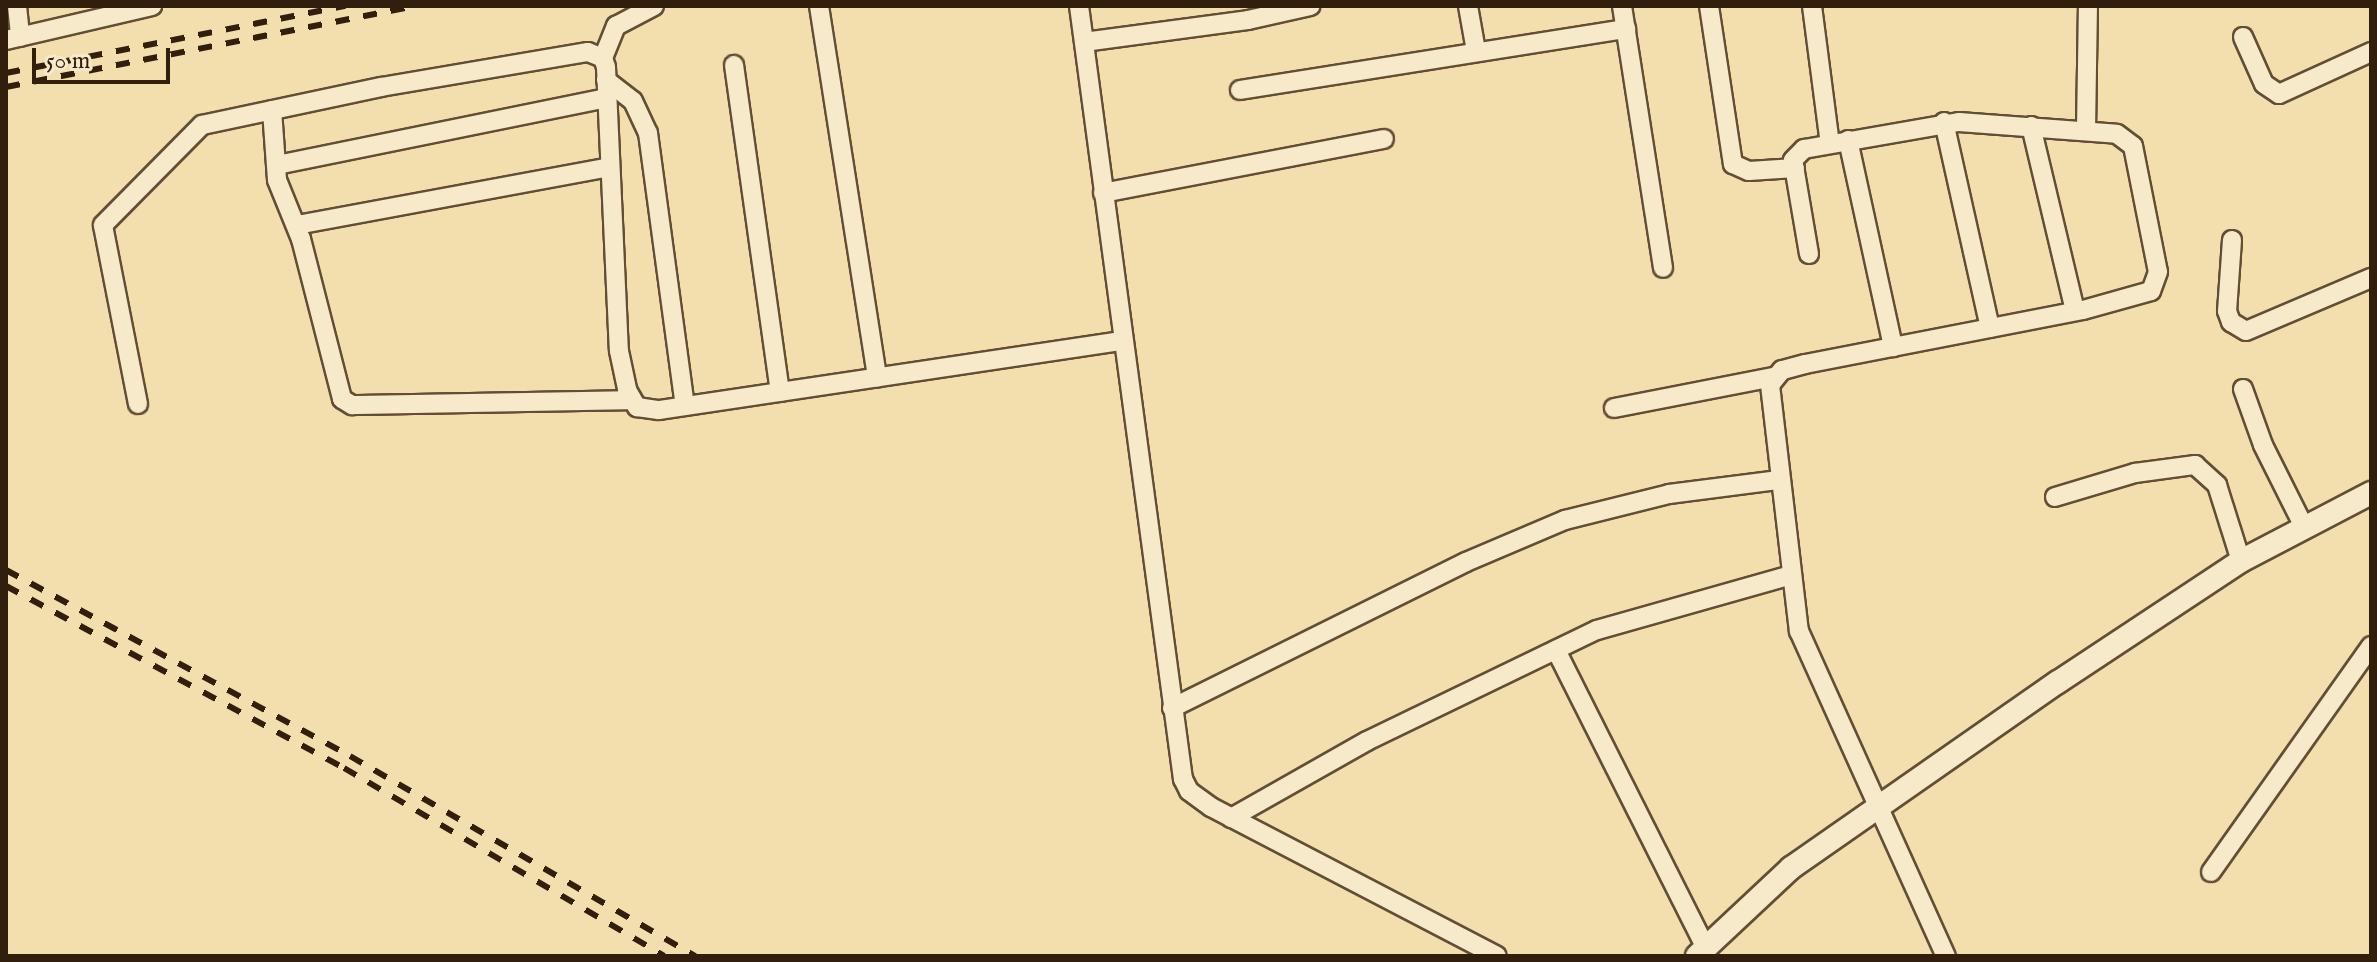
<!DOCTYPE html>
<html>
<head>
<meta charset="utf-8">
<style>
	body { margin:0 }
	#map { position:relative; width:2377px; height:962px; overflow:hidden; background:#f3deae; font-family:"IM FELL English",serif }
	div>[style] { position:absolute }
	.roads { filter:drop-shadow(2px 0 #624e35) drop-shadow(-2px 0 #624e35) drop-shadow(0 2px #624e35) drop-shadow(0 -2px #624e35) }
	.minor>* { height:18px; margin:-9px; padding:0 9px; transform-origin:9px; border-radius:9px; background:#f7eaca }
	.tertiary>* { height:22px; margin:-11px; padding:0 11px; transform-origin:11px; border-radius:11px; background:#f7eaca }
	.rail>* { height:6px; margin-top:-3px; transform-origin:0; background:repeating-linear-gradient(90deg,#321e0d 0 14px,transparent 0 28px) }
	span { translate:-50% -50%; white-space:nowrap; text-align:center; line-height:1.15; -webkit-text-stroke:7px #f7eaca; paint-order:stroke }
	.frame { position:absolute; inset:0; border:8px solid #321e0d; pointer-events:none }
	.scale { position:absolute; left:32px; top:48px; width:138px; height:36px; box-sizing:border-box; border:4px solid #321e0d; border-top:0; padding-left:10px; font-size:24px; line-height:28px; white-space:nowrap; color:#321e0d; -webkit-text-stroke:6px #f7eaca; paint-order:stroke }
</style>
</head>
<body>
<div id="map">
	<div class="roads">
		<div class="minor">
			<div style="left:17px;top:6px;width:31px;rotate:84deg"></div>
			<div style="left:819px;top:6px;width:376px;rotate:81.1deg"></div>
			<div style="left:1079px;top:6px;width:780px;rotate:82.34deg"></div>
			<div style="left:1183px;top:779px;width:13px;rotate:63deg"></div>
			<div style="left:1189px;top:791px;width:27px;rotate:36deg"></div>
			<div style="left:1211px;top:807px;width:322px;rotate:27.5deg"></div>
			<div style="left:1468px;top:6px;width:46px;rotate:79.9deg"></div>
			<div style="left:1622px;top:6px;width:265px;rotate:81.1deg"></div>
			<div style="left:1709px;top:6px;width:160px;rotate:81.4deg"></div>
			<div style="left:1733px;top:164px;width:17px;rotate:24deg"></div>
			<div style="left:1749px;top:171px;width:46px;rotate:-3.7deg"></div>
			<div style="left:1812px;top:6px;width:139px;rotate:82.6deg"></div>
			<div style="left:2243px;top:37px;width:51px;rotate:65.9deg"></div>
			<div style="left:2264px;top:84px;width:18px;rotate:34deg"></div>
			<div style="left:2279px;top:94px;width:101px;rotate:-24.5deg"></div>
			<div style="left:6px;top:40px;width:150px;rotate:-13.1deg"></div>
			<div style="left:1084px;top:42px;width:165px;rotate:-7.6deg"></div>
			<div style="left:1248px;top:20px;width:64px;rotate:-12.7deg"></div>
			<div style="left:603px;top:58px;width:35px;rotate:-68deg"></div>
			<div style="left:616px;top:26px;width:43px;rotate:-27.8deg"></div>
			<div style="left:734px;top:65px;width:330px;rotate:82deg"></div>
			<div style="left:606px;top:80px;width:34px;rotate:38deg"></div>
			<div style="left:633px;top:101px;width:35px;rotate:65deg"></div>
			<div style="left:648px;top:133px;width:275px;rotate:82.3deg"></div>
			<div style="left:1240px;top:90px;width:391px;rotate:-9deg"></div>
			<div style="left:272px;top:110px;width:70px;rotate:85.9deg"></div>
			<div style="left:277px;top:180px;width:64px;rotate:67.9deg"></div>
			<div style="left:301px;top:239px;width:165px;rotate:75.6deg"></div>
			<div style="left:342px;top:399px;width:12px;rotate:31deg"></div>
			<div style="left:352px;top:405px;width:278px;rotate:-1deg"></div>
			<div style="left:1944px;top:122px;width:211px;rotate:77.4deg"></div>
			<div style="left:2031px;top:126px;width:190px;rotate:76.6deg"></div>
			<div style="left:2086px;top:130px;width:124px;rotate:-89.1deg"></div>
			<div style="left:1848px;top:140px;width:212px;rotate:77.7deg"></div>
			<div style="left:277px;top:165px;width:337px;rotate:-11.5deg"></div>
			<div style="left:1103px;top:193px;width:286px;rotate:-10.9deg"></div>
			<div style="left:297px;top:225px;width:317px;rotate:-10.5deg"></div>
			<div style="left:2232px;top:240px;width:71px;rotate:94deg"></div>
			<div style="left:2227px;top:311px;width:12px;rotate:70deg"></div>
			<div style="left:2231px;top:322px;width:17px;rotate:31deg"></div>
			<div style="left:2246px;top:331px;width:136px;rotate:-23deg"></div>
			<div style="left:1809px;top:254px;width:95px;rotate:-99.7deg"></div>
			<div style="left:1793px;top:160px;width:16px;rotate:-45deg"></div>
			<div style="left:1804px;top:149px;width:157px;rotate:-9.9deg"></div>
			<div style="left:1959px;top:122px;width:158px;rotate:4.3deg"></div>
			<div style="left:2117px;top:134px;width:20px;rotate:37deg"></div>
			<div style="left:2133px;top:146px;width:128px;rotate:78.8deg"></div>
			<div style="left:2158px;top:272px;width:20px;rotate:110deg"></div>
			<div style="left:2151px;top:291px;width:71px;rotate:164.4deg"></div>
			<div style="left:2083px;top:310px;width:283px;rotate:169deg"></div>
			<div style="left:1805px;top:364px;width:24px;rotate:165deg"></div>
			<div style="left:1782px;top:370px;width:19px;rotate:129deg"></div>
			<div style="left:1770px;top:385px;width:248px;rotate:83.3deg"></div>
			<div style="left:1799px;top:631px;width:357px;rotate:65.7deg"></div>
			<div style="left:2243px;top:389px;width:59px;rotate:70.3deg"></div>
			<div style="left:2263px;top:445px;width:92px;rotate:63.4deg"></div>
			<div style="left:138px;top:404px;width:182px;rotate:-101.1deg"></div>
			<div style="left:103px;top:225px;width:141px;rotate:-45.3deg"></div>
			<div style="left:202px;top:125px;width:183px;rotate:-12deg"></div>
			<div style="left:381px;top:87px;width:210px;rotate:-9.6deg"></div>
			<div style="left:588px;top:52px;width:16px;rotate:22deg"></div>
			<div style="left:603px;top:58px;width:9px;rotate:72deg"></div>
			<div style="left:606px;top:67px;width:284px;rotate:87.4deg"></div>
			<div style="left:619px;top:351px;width:40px;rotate:78deg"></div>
			<div style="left:627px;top:390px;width:20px;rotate:60deg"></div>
			<div style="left:637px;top:407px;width:22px;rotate:8deg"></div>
			<div style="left:659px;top:410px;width:469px;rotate:-8.5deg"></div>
			<div style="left:1614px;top:408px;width:163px;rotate:-11deg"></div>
			<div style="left:2055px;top:497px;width:84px;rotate:-16.7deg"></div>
			<div style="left:2135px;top:473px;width:61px;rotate:-7.6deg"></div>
			<div style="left:2195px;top:465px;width:30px;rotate:42deg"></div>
			<div style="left:2217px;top:485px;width:80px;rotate:72.5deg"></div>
			<div style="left:1556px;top:650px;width:334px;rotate:63.3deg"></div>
			<div style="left:1172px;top:708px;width:328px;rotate:-26.4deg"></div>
			<div style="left:1466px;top:562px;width:108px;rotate:-23deg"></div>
			<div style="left:1565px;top:520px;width:107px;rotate:-14deg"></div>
			<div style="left:1669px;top:494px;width:111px;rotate:-7.3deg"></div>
			<div style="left:1231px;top:818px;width:156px;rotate:-29.5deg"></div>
			<div style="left:1367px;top:741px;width:255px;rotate:-25.8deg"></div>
			<div style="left:1597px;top:630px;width:202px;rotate:-15.8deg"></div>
			<div style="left:2211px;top:872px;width:277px;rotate:-54.7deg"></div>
		</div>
		<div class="tertiary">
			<div style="left:1697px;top:956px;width:129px;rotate:-43.1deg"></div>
			<div style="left:1791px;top:868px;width:325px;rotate:-34.9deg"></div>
			<div style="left:2058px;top:682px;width:219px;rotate:-33.5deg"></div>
			<div style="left:2241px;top:561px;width:147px;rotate:-27.6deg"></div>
		</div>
	</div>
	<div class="rail">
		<div style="left:6px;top:73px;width:346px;rotate:-11.2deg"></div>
		<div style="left:6px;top:87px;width:417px;rotate:-11.2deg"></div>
		<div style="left:6px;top:570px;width:391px;rotate:28.4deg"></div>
		<div style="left:350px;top:756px;width:399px;rotate:30.1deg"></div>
		<div style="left:6px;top:586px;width:384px;rotate:28.3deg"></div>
		<div style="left:344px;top:768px;width:371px;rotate:30.4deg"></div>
	</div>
	<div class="frame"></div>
	<div class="scale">50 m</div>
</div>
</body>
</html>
